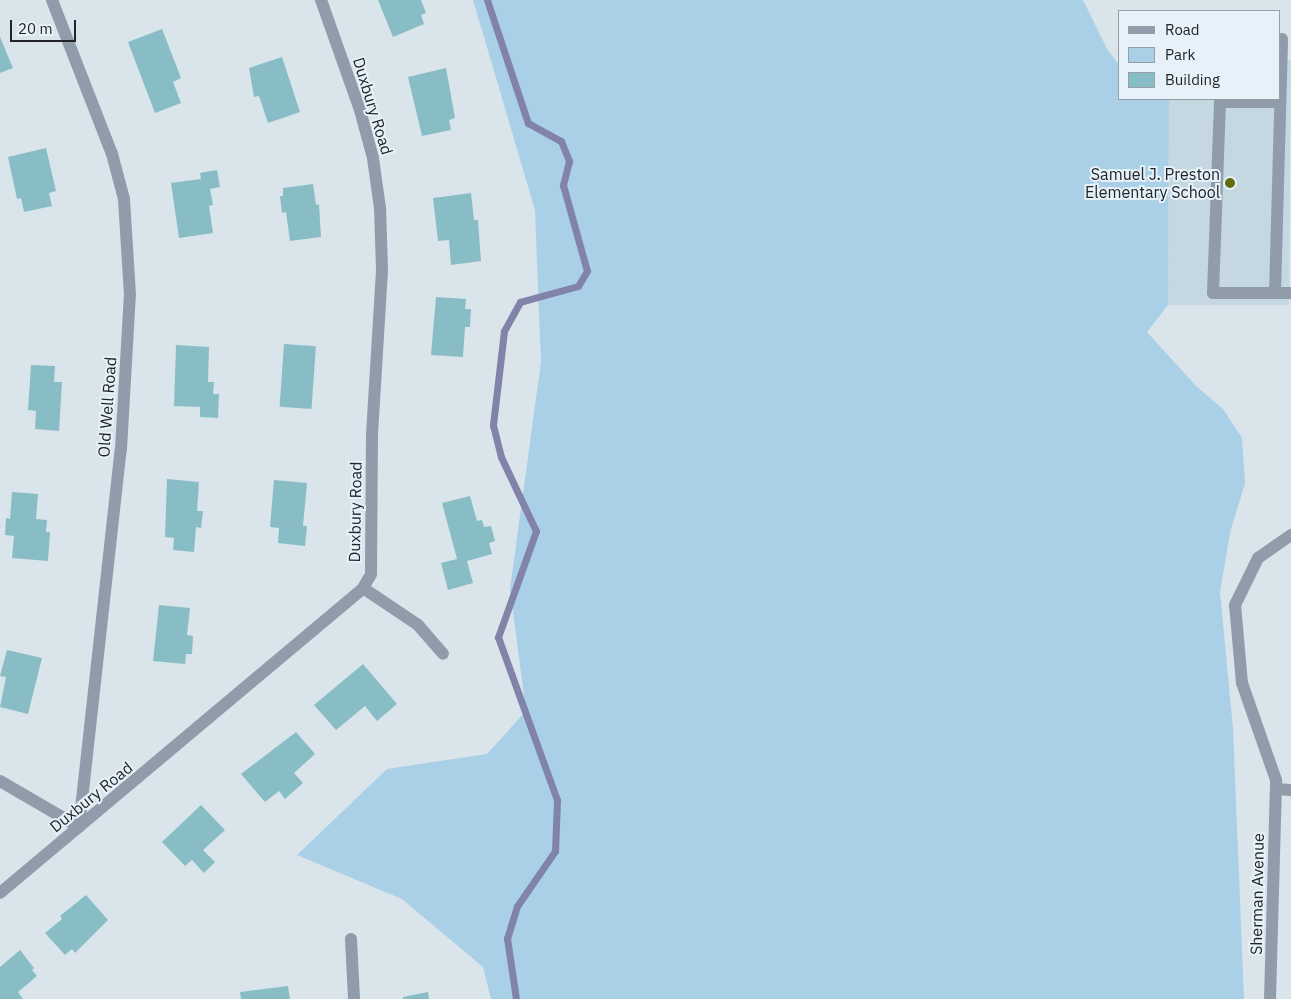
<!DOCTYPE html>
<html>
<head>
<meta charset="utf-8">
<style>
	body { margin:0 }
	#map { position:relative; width:1291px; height:999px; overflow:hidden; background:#d9e4eb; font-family:"IBM Plex Sans",sans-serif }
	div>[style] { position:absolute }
	.built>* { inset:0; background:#c5d8e2 }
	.green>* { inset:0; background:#aad0e7 }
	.stream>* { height:7px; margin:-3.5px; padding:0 3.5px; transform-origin:3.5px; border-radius:3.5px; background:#8183a8 }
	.building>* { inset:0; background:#89bdc6; transform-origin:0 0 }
	.minor>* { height:12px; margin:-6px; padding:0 6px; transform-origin:6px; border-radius:6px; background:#919cab }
	.dots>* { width:14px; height:14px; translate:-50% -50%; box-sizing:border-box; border:2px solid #e6f1f9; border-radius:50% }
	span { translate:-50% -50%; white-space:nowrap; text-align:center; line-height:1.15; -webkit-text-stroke:4px #e6f1f9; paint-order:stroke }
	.street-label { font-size:16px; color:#212528 }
	.poi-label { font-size:16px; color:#212528 }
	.right { translate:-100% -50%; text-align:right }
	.legend { position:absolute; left:1118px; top:10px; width:162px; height:90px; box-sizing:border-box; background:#e6f1f9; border:1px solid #979fa5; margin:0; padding:6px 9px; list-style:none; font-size:15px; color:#212528 }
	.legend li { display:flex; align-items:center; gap:10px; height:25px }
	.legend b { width:25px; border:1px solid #979fa5 }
	.scale { position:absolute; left:10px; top:20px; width:66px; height:22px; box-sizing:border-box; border:2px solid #212528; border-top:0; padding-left:6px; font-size:15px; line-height:18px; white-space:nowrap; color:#212528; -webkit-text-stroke:4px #e6f1f9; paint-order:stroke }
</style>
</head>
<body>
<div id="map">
	<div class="built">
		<div style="clip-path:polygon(1280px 60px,1291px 60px,1289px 305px,1168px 305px,1169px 99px,1280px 99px)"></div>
	</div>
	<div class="green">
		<div style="clip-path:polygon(473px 0,1083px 0,1107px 49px,1120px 66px,1120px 99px,1169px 99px,1168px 305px,1147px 332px,1196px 386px,1223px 409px,1242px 438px,1245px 483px,1230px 533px,1220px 592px,1233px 729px,1244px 999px,491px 999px,483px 967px,402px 899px,297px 855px,387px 769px,487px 754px,526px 711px,510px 589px,541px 362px,535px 210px)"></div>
	</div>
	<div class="stream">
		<div style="left:487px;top:0;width:130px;rotate:71.6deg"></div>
		<div style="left:528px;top:123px;width:38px;rotate:29deg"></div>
		<div style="left:561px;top:141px;width:22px;rotate:68deg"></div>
		<div style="left:569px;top:161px;width:25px;rotate:104deg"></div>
		<div style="left:563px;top:185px;width:89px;rotate:74.4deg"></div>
		<div style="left:587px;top:271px;width:17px;rotate:121deg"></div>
		<div style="left:578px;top:286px;width:60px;rotate:164.6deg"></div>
		<div style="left:520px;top:302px;width:33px;rotate:119deg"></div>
		<div style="left:504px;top:331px;width:95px;rotate:96.7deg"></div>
		<div style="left:493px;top:425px;width:33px;rotate:76deg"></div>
		<div style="left:501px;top:457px;width:82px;rotate:64.7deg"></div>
		<div style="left:536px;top:531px;width:113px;rotate:109.7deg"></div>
		<div style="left:498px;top:637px;width:173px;rotate:70.1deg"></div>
		<div style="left:557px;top:800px;width:51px;rotate:92.2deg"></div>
		<div style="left:555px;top:851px;width:67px;rotate:124.6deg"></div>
		<div style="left:517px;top:906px;width:34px;rotate:107deg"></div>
		<div style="left:507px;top:938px;width:62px;rotate:81.6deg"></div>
	</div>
	<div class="building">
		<div style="clip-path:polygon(378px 0,421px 0,426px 13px,421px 15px,424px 24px,393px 37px)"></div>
		<div style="clip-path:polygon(162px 29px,181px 78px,173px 82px,181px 103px,155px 113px,128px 42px)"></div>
		<div style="clip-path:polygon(0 37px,13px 68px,0 73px)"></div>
		<div style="clip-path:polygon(282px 57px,300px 112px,268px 123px,259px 96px,254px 97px,249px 68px)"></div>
		<div style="clip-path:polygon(446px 68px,455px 118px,449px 120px,451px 130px,422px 136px,408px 77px)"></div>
		<div style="clip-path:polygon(46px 148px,56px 191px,49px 193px,52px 206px,24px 212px,21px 198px,17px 199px,8px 157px)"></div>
		<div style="clip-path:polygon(217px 170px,220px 187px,210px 189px,213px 205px,209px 206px,213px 233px,179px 238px,171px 183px,201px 179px,200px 173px)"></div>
		<div style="clip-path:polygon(313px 184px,316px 205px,319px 204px,321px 237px,290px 241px,286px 212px,282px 213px,280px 196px,283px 196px,283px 188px)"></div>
		<div style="clip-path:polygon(471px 193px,474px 220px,478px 220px,481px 261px,451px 265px,449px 240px,438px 241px,433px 198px)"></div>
		<div style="clip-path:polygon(436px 297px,466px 299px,465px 309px,471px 309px,470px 327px,465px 327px,463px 357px,431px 355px)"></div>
		<div style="left:284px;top:344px;width:32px;height:63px;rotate:4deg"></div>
		<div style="clip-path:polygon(176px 345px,209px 347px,208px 382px,214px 382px,213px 394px,219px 394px,218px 418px,200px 417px,200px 407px,174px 406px)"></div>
		<div style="clip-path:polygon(31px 365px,55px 366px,54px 382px,62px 382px,59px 431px,35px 429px,36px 411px,28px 410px)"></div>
		<div style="clip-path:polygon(167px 479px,199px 482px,197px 511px,203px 511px,201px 528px,196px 527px,194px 552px,173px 550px,174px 538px,165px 537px)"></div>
		<div style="clip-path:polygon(274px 480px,307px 483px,303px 526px,307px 526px,305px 546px,278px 543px,279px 528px,270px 527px)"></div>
		<div style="clip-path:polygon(12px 492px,38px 494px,36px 519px,47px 520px,46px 532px,50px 532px,48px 561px,12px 558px,14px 536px,5px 535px,6px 518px,10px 519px)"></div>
		<div style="clip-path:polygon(470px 496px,477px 521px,482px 520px,484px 527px,491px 526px,495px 541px,489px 543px,492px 554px,467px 561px,473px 583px,448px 590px,441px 563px,457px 559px,442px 503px)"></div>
		<div style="clip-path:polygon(159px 605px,190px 608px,187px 635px,193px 636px,192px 654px,186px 654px,185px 664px,153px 661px)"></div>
		<div style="clip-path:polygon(7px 650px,42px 658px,28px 714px,0 707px,6px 677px,0 676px)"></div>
		<div style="clip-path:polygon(363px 664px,397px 704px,377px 721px,365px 706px,336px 730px,314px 705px)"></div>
		<div style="clip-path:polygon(296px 732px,315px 754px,294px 773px,303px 783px,285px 799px,279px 791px,265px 802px,241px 774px)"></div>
		<div style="clip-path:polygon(201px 805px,225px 830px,203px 850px,215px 862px,204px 873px,192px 860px,185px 866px,162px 842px)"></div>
		<div style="clip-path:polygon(86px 895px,108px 920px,75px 953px,72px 949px,65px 955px,45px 933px,62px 919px,60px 916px)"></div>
		<div style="clip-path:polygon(20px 950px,34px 968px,32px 970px,37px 976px,18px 992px,23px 999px,0 999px,0 967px)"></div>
		<div style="clip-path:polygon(288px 986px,290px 999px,241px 999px,240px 992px)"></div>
		<div style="clip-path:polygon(428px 992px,429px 999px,403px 999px,403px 997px)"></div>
	</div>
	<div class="minor">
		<div style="left:1280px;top:102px;width:60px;rotate:180deg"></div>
		<div style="left:1220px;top:102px;width:191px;rotate:92.1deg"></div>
		<div style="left:1213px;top:293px;width:62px"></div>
		<div style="left:1275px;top:293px;width:254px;rotate:-88.4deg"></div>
		<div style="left:1275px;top:293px;width:16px"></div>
		<div style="left:363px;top:588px;width:66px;rotate:33.9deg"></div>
		<div style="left:418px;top:625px;width:38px;rotate:49deg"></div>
		<div style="left:0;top:781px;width:91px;rotate:30.2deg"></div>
		<div style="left:79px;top:827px;width:380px;rotate:-83.7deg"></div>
		<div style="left:121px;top:449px;width:154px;rotate:-86.7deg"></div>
		<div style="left:130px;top:295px;width:96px;rotate:-93.6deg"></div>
		<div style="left:124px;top:199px;width:47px;rotate:-104.9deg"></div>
		<div style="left:112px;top:154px;width:165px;rotate:-111.3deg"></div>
		<div style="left:1276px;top:789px;width:15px;rotate:4deg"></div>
		<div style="left:0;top:893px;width:474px;rotate:-40deg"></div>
		<div style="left:363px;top:588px;width:16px;rotate:-60deg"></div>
		<div style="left:371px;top:574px;width:140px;rotate:-89.6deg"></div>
		<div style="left:372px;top:434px;width:164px;rotate:-86.5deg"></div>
		<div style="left:382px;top:270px;width:62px;rotate:-91.8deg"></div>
		<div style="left:380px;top:208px;width:50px;rotate:-98deg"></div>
		<div style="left:373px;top:158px;width:50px;rotate:-105.2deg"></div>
		<div style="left:360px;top:110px;width:117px;rotate:-109.5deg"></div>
		<div style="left:351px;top:939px;width:60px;rotate:87.1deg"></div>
		<div style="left:1270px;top:999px;width:219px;rotate:-88.4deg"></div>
		<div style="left:1276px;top:780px;width:103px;rotate:-109.3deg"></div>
		<div style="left:1242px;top:683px;width:78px;rotate:-95.1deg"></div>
		<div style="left:1235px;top:605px;width:52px;rotate:-63.9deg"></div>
		<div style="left:1258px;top:558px;width:40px;rotate:-34.9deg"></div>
	</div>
	<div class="dots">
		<div style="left:1230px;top:183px;background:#646c11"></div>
	</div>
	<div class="street-label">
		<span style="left:373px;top:106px;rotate:73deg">Duxbury Road</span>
		<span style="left:107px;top:407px;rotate:-86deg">Old Well Road</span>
		<span style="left:355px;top:512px;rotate:-89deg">Duxbury Road</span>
		<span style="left:91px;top:797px;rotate:-39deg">Duxbury Road</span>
		<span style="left:1257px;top:894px;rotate:-89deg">Sherman Avenue</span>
	</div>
	<div class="poi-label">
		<span class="right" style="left:1220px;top:183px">Samuel J. Preston<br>Elementary School</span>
	</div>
	<ul class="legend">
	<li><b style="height:6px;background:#919cab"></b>Road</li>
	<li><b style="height:14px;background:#aad0e7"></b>Park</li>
	<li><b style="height:14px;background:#89bdc6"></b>Building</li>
	</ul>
	<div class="scale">20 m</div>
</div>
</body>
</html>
